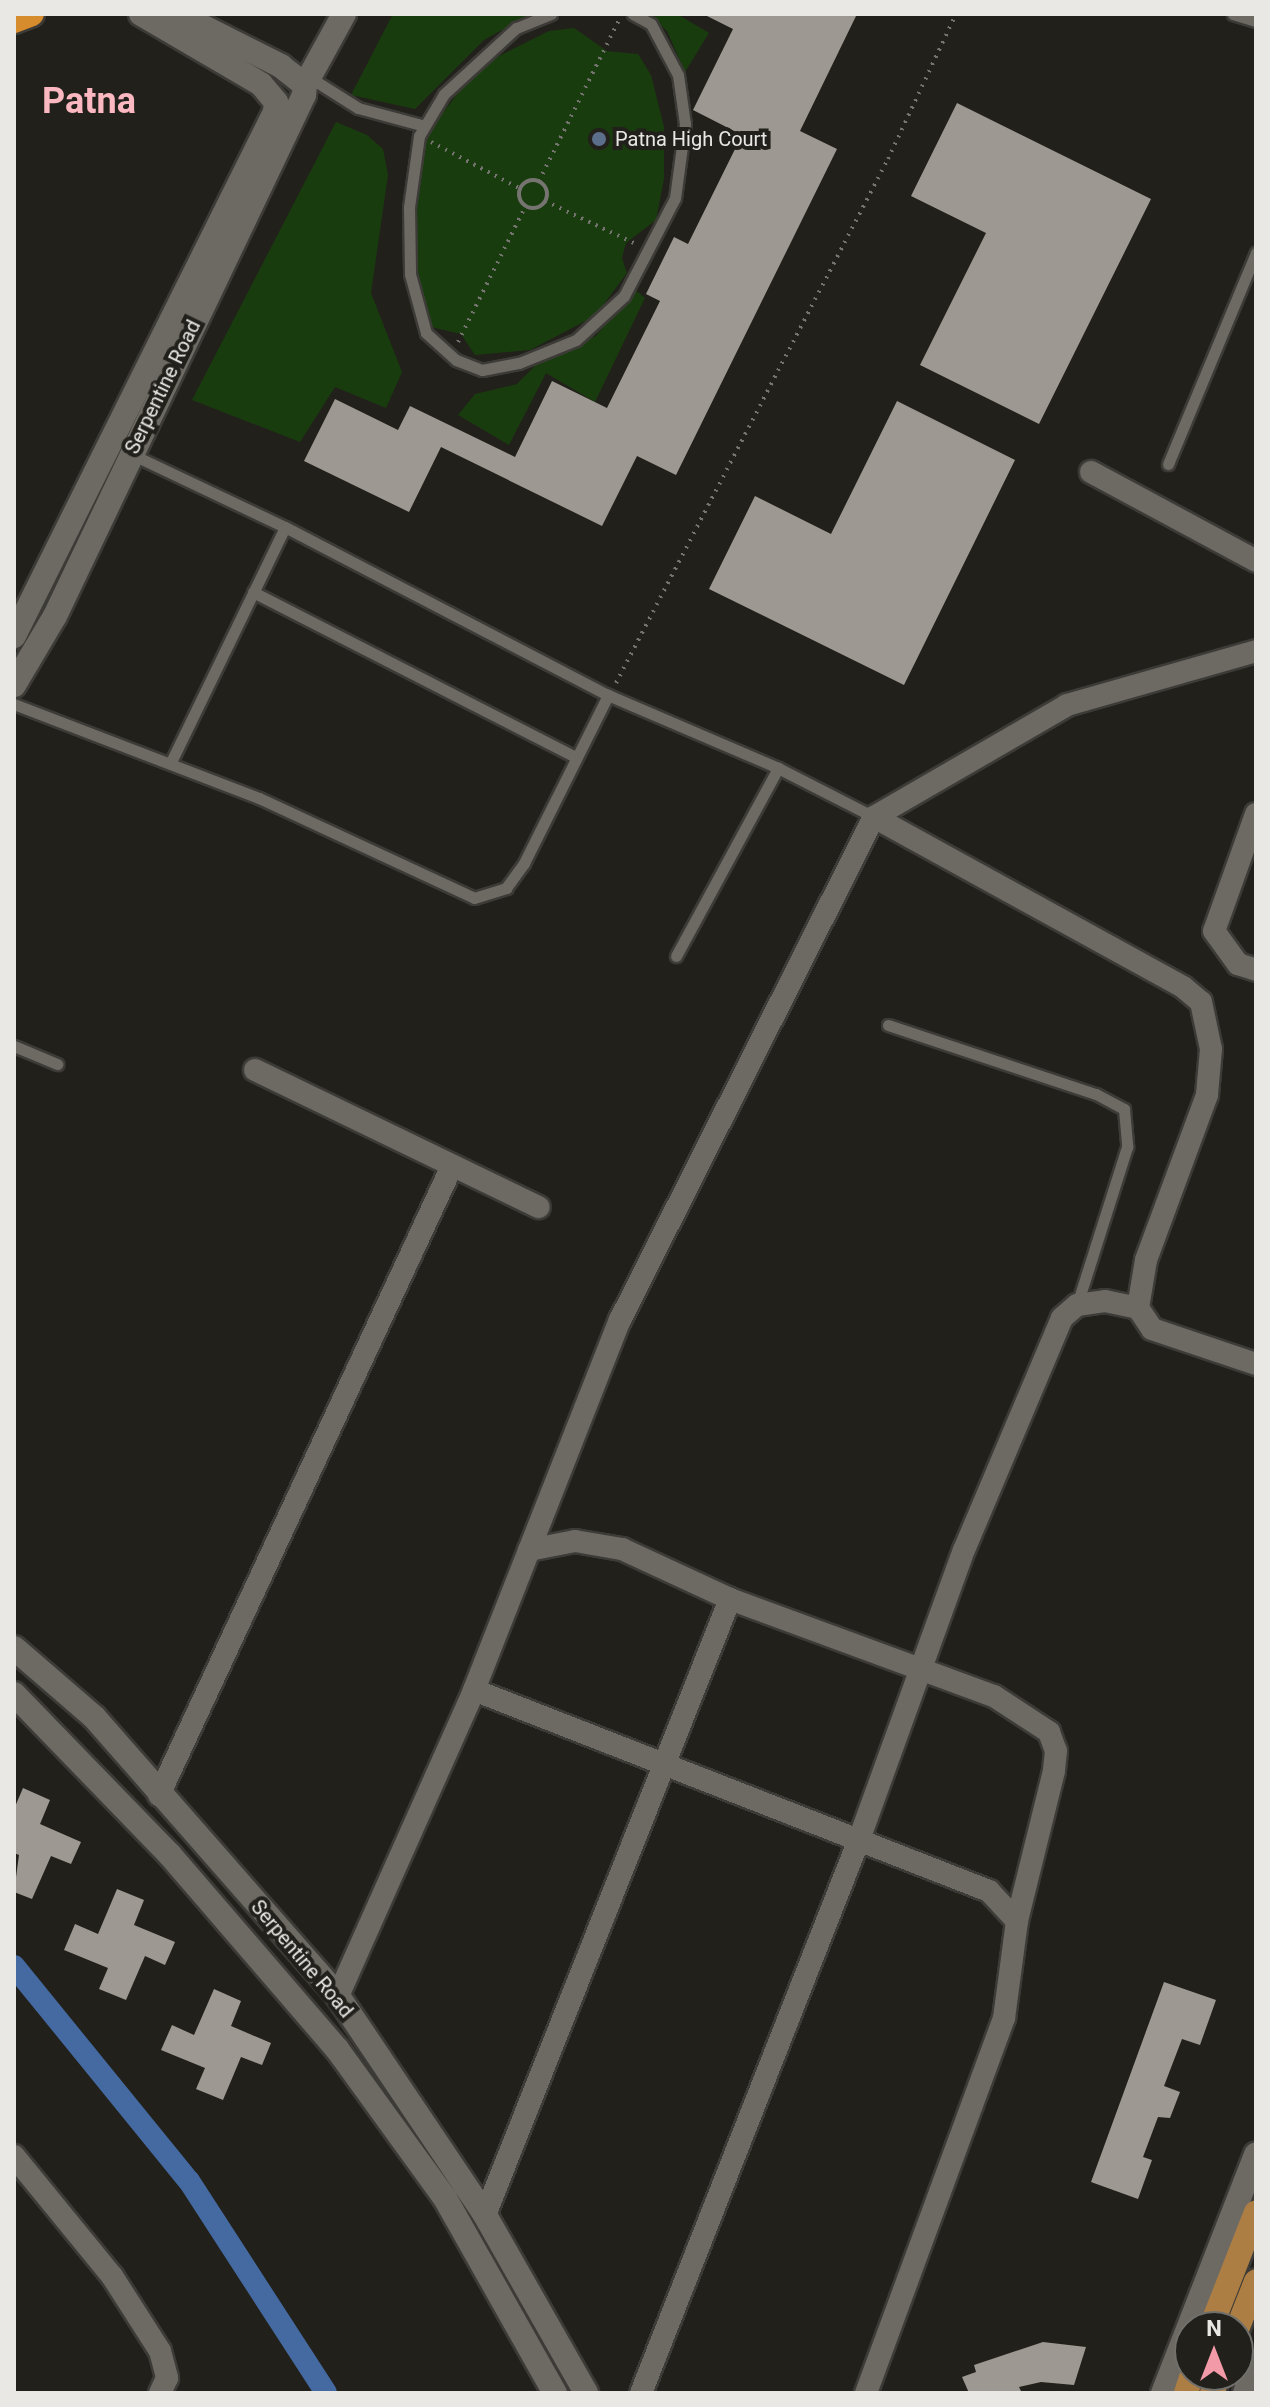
<!DOCTYPE html>
<html>
<head>
<meta charset="utf-8">
<style>
	body { margin:0 }
	#map { position:relative; width:1270px; height:2407px; overflow:hidden; background:#22201b; font-family:Roboto,sans-serif }
	div>[style] { position:absolute }
	.green>* { inset:0; background:#193c0e }
	.canal>* { height:22px; margin:-11px; padding:0 11px; transform-origin:11px; border-radius:11px; background:#446aa1 }
	.building>* { inset:0; background:#9d9892 }
	.path>* { height:4px; margin-top:-2px; transform-origin:0; background:repeating-linear-gradient(90deg,#767470 0 2px,transparent 0 8px) }
	.path>.ring { margin:-2px; padding:0; box-sizing:content-box; background:none; border:4px solid #767470; border-radius:50% }
	.roads { filter:drop-shadow(2px 0 #3d3b37) drop-shadow(-2px 0 #3d3b37) drop-shadow(0 2px #3d3b37) drop-shadow(0 -2px #3d3b37) }
	.lane>* { height:11px; margin:-5.5px; padding:0 5.5px; transform-origin:5.5px; border-radius:5.5px; background:#6d6a64 }
	.street>* { height:22px; margin:-11px; padding:0 11px; transform-origin:11px; border-radius:11px; background:#6d6a64 }
	.secondary>* { height:24px; margin:-12px; padding:0 12px; transform-origin:12px; border-radius:12px; background:#6d6a64 }
	.primary>* { height:24px; margin:-12px; padding:0 12px; transform-origin:12px; border-radius:12px; background:#ac7e43 }
	.highway>* { height:24px; margin:-12px; padding:0 12px; transform-origin:12px; border-radius:12px; background:#d68b2d }
	.dots>* { width:22px; height:22px; translate:-50% -50%; box-sizing:border-box; border:4px solid #22201b; border-radius:50% }
	span { translate:-50% -50%; white-space:nowrap; text-align:center; line-height:1.15; -webkit-text-stroke:8px #22201b; paint-order:stroke }
	.poi-label { font-size:20px; color:#e9e8e4 }
	.left { translate:0 -50%; text-align:left }
	.street-label { font-size:20px; color:#e9e8e4 }
	.town-label { font-size:36px; color:#fcb8c1; font-weight:700 }
	.frame { position:absolute; inset:0; border:16px solid #e9e8e4; pointer-events:none }
	.north { position:absolute; left:1174px; top:2311px; width:80px; height:80px; box-sizing:border-box; background:#22201b; border:2px solid #72706b; border-radius:50%; rotate:0deg; font-size:22px; font-weight:700; line-height:32px; text-align:center; color:#e9e8e4 }
	.north::after { content:''; display:block; margin:auto; width:28px; height:36px; background:#f39aa8; clip-path:polygon(50% 0,100% 100%,50% 72%,0 100%) }
</style>
</head>
<body>
<div id="map">
	<div class="green">
		<div style="clip-path:polygon(393px 14px,531px 14px,484px 40px,415px 109px,351px 95px)"></div>
		<div style="clip-path:polygon(656px 14px,677px 14px,709px 33px,685px 72px,667px 31px,654px 19px)"></div>
		<div style="clip-path:polygon(574px 28px,607px 51px,638px 54px,651px 75px,664px 127px,664px 179px,656px 220px,626px 243px,622px 258px,627px 273px,595px 316px,530px 350px,475px 355px,461px 334px,431px 327px,421px 300px,411px 224px,421px 141px,468px 80px,497px 57px,549px 31px)"></div>
		<div style="clip-path:polygon(336px 122px,367px 135px,383px 149px,388px 175px,371px 293px,402px 372px,386px 408px,335px 387px,300px 442px,192px 400px)"></div>
		<div style="clip-path:polygon(634px 289px,645px 298px,595px 402px,546px 373px,509px 445px,458px 415px,475px 394px,517px 384px,540px 361px,596px 336px)"></div>
	</div>
	<div class="canal">
		<div style="left:14px;top:1966px;width:277px;rotate:50.9deg"></div>
		<div style="left:189px;top:2181px;width:252px;rotate:57.1deg"></div>
	</div>
	<div class="building">
		<div style="clip-path:polygon(703px 14px,857px 14px,800px 131px,837px 149px,676px 475px,637px 456px,602px 526px,441px 447px,409px 512px,304px 461px,335px 399px,398px 430px,410px 406px,515px 457px,552px 381px,607px 408px,660px 301px,646px 294px,674px 237px,688px 244px,742px 135px,693px 110px,733px 29px)"></div>
		<div style="clip-path:polygon(957px 103px,1151px 199px,1039px 424px,920px 365px,986px 233px,911px 196px)"></div>
		<div style="clip-path:polygon(897px 401px,1015px 460px,904px 685px,709px 589px,755px 496px,831px 534px)"></div>
		<div style="clip-path:polygon(23px 1788px,50px 1800px,40px 1824px,81px 1842px,71px 1864px,51px 1856px,32px 1899px,14px 1892px,19px 1855px,14px 1853px,14px 1809px)"></div>
		<div style="clip-path:polygon(117px 1889px,144px 1900px,134px 1925px,175px 1942px,165px 1965px,145px 1956px,126px 2000px,99px 1989px,108px 1968px,64px 1950px,75px 1924px,98px 1934px)"></div>
		<div style="clip-path:polygon(1164px 1982px,1216px 2000px,1200px 2045px,1182px 2039px,1164px 2086px,1180px 2092px,1170px 2118px,1158px 2117px,1143px 2157px,1152px 2160px,1138px 2199px,1091px 2182px)"></div>
		<div style="clip-path:polygon(214px 1989px,241px 2001px,231px 2026px,271px 2043px,262px 2065px,241px 2057px,223px 2100px,196px 2089px,205px 2068px,161px 2050px,172px 2025px,194px 2035px)"></div>
		<div style="clip-path:polygon(1043px 2342px,1086px 2347px,1074px 2385px,1041px 2382px,1019px 2387px,1022px 2393px,969px 2393px,962px 2377px,976px 2372px,974px 2365px)"></div>
	</div>
	<div class="path">
		<div style="left:431px;top:142px;width:99px;rotate:27.6deg"></div>
		<div class="ring" style="left:519px;top:180px;width:24px;height:24px"></div>
		<div style="left:539px;top:181px;width:180px;rotate:-63.6deg"></div>
		<div style="left:545px;top:201px;width:98px;rotate:25.3deg"></div>
		<div style="left:458px;top:342px;width:151px;rotate:-63.6deg"></div>
		<div style="left:616px;top:683px;width:590px;rotate:-62.57deg"></div>
		<div style="left:888px;top:159px;width:160px;rotate:-64.9deg"></div>
	</div>
	<div class="roads">
		<div class="lane">
			<div style="left:551px;top:14px;width:38px;rotate:158deg"></div>
			<div style="left:516px;top:28px;width:98px;rotate:137.5deg"></div>
			<div style="left:444px;top:94px;width:49px;rotate:120.8deg"></div>
			<div style="left:419px;top:136px;width:72px;rotate:98deg"></div>
			<div style="left:409px;top:207px;width:67px;rotate:89.1deg"></div>
			<div style="left:410px;top:274px;width:61px;rotate:74.8deg"></div>
			<div style="left:426px;top:333px;width:40px;rotate:42deg"></div>
			<div style="left:456px;top:360px;width:28px;rotate:21deg"></div>
			<div style="left:482px;top:370px;width:38px;rotate:-11deg"></div>
			<div style="left:519px;top:363px;width:61px;rotate:-22deg"></div>
			<div style="left:576px;top:340px;width:65px;rotate:-42.5deg"></div>
			<div style="left:624px;top:296px;width:110px;rotate:-62.5deg"></div>
			<div style="left:675px;top:198px;width:75px;rotate:-82.3deg"></div>
			<div style="left:685px;top:124px;width:49px;rotate:-98.1deg"></div>
			<div style="left:678px;top:75px;width:58px;rotate:-117.9deg"></div>
			<div style="left:651px;top:24px;width:21px;rotate:-151deg"></div>
			<div style="left:1233px;top:14px;width:24px;rotate:17deg"></div>
			<div style="left:309px;top:77px;width:58px;rotate:32.3deg"></div>
			<div style="left:358px;top:108px;width:69px;rotate:15deg"></div>
			<div style="left:131px;top:454px;width:170px;rotate:25.4deg"></div>
			<div style="left:285px;top:527px;width:364px;rotate:27.5deg"></div>
			<div style="left:608px;top:695px;width:185px;rotate:23.2deg"></div>
			<div style="left:778px;top:768px;width:108px;rotate:27deg"></div>
			<div style="left:1168px;top:464px;width:229px;rotate:-67.4deg"></div>
			<div style="left:253px;top:592px;width:362px;rotate:27.1deg"></div>
			<div style="left:14px;top:704px;width:262px;rotate:21deg"></div>
			<div style="left:259px;top:798px;width:237px;rotate:24.9deg"></div>
			<div style="left:474px;top:898px;width:34px;rotate:-17deg"></div>
			<div style="left:506px;top:888px;width:31px;rotate:-54deg"></div>
			<div style="left:524px;top:863px;width:188px;rotate:-63.4deg"></div>
			<div style="left:171px;top:762px;width:261px;rotate:-64.1deg"></div>
			<div style="left:676px;top:956px;width:214px;rotate:-61.5deg"></div>
			<div style="left:888px;top:1025px;width:219px;rotate:18.4deg"></div>
			<div style="left:1096px;top:1094px;width:32px;rotate:28deg"></div>
			<div style="left:1124px;top:1109px;width:38px;rotate:85deg"></div>
			<div style="left:1127px;top:1147px;width:166px;rotate:107.6deg"></div>
			<div style="left:14px;top:1046px;width:47px;rotate:22.7deg"></div>
		</div>
		<div class="street">
			<div style="left:1091px;top:472px;width:187px;rotate:28.3deg"></div>
			<div style="left:1256px;top:814px;width:124px;rotate:109.7deg"></div>
			<div style="left:1214px;top:931px;width:41px;rotate:54deg"></div>
			<div style="left:1238px;top:964px;width:19px;rotate:18deg"></div>
			<div style="left:874px;top:817px;width:353px;rotate:28.8deg"></div>
			<div style="left:1183px;top:987px;width:23px;rotate:40deg"></div>
			<div style="left:1201px;top:1002px;width:48px;rotate:78deg"></div>
			<div style="left:1211px;top:1049px;width:46px;rotate:95deg"></div>
			<div style="left:1207px;top:1095px;width:176px;rotate:110.3deg"></div>
			<div style="left:1146px;top:1260px;width:49px;rotate:99.5deg"></div>
			<div style="left:1138px;top:1308px;width:25px;rotate:56deg"></div>
			<div style="left:1152px;top:1329px;width:110px;rotate:18.6deg"></div>
			<div style="left:255px;top:1070px;width:315px;rotate:25.8deg"></div>
			<div style="left:529px;top:1550px;width:47px;rotate:-11.1deg"></div>
			<div style="left:575px;top:1541px;width:48px;rotate:9.7deg"></div>
			<div style="left:622px;top:1549px;width:119px;rotate:24.8deg"></div>
			<div style="left:730px;top:1599px;width:281px;rotate:20.2deg"></div>
			<div style="left:994px;top:1696px;width:66px;rotate:33.2deg"></div>
			<div style="left:1049px;top:1732px;width:20px;rotate:70deg"></div>
			<div style="left:1056px;top:1751px;width:20px;rotate:96deg"></div>
			<div style="left:1054px;top:1771px;width:154px;rotate:103.9deg"></div>
			<div style="left:1017px;top:1921px;width:98px;rotate:97.6deg"></div>
			<div style="left:1004px;top:2018px;width:400px;rotate:110.2deg"></div>
			<div style="left:474px;top:1690px;width:553px;rotate:21.32deg"></div>
			<div style="left:989px;top:1891px;width:41px;rotate:47deg"></div>
			<div style="left:159px;top:1795px;width:694px;rotate:-65.02deg"></div>
			<div style="left:338px;top:1996px;width:335px;rotate:-66deg"></div>
			<div style="left:474px;top:1690px;width:398px;rotate:-68.5deg"></div>
			<div style="left:620px;top:1320px;width:563px;rotate:-63.21deg"></div>
			<div style="left:874px;top:817px;width:223px;rotate:-30.1deg"></div>
			<div style="left:1067px;top:705px;width:197px;rotate:-15.9deg"></div>
			<div style="left:14px;top:2156px;width:155px;rotate:50.8deg"></div>
			<div style="left:112px;top:2276px;width:89px;rotate:57.4deg"></div>
			<div style="left:160px;top:2351px;width:28px;rotate:75deg"></div>
			<div style="left:167px;top:2378px;width:17px;rotate:115deg"></div>
			<div style="left:485px;top:2215px;width:663px;rotate:-68.31deg"></div>
			<div style="left:641px;top:2393px;width:598px;rotate:-68.5deg"></div>
			<div style="left:860px;top:1837px;width:305px;rotate:-70.1deg"></div>
			<div style="left:964px;top:1550px;width:252px;rotate:-67.1deg"></div>
			<div style="left:1062px;top:1318px;width:20px;rotate:-41deg"></div>
			<div style="left:1077px;top:1305px;width:28px;rotate:-8deg"></div>
			<div style="left:1105px;top:1301px;width:34px;rotate:12deg"></div>
		</div>
		<div class="secondary">
			<div style="left:305px;top:85px;width:81px;rotate:-61.2deg"></div>
			<div style="left:14px;top:636px;width:585px;rotate:-63.52deg"></div>
			<div style="left:275px;top:112px;width:10px;rotate:-84deg"></div>
			<div style="left:276px;top:102px;width:23px;rotate:-130deg"></div>
			<div style="left:261px;top:84px;width:139px;rotate:-149.7deg"></div>
			<div style="left:14px;top:685px;width:80px;rotate:-59.3deg"></div>
			<div style="left:55px;top:616px;width:577px;rotate:-64.46deg"></div>
			<div style="left:304px;top:95px;width:10px;rotate:-84deg"></div>
			<div style="left:305px;top:85px;width:31px;rotate:-142deg"></div>
			<div style="left:281px;top:66px;width:115px;rotate:-153.2deg"></div>
			<div style="left:14px;top:1648px;width:106px;rotate:40.8deg"></div>
			<div style="left:94px;top:1717px;width:371px;rotate:48.8deg"></div>
			<div style="left:338px;top:1996px;width:264px;rotate:56.1deg"></div>
			<div style="left:485px;top:2215px;width:205px;rotate:60.4deg"></div>
			<div style="left:14px;top:1694px;width:224px;rotate:45.9deg"></div>
			<div style="left:170px;top:1855px;width:256px;rotate:49.3deg"></div>
			<div style="left:337px;top:2049px;width:184px;rotate:54.1deg"></div>
			<div style="left:445px;top:2198px;width:224px;rotate:60.6deg"></div>
			<div style="left:1163px;top:2393px;width:256px;rotate:-68.7deg"></div>
			<div style="left:1245px;top:2393px;width:31px;rotate:-69deg"></div>
		</div>
		<div class="primary">
			<div style="left:1211px;top:2327px;width:123px;rotate:-68.6deg"></div>
			<div style="left:1238px;top:2327px;width:49px;rotate:-68.6deg"></div>
			<div style="left:1186px;top:2393px;width:19px;rotate:-72deg"></div>
			<div style="left:1212px;top:2393px;width:19px;rotate:-69deg"></div>
		</div>
		<div class="highway">
			<div style="left:14px;top:21px;width:19px;rotate:-21deg"></div>
		</div>
	</div>
	<div class="dots">
		<div style="left:599px;top:139px;background:#5c6f8a"></div>
	</div>
	<div class="poi-label">
		<span class="left" style="left:615px;top:139px">Patna High Court</span>
	</div>
	<div class="street-label">
		<span style="left:163px;top:387px;rotate:-64deg">Serpentine Road</span>
		<span style="left:302px;top:1959px;rotate:50deg">Serpentine Road</span>
	</div>
	<div class="town-label">
		<span style="left:89px;top:102px">Patna</span>
	</div>
	<div class="frame"></div>
	<div class="north">N</div>
</div>
</body>
</html>
